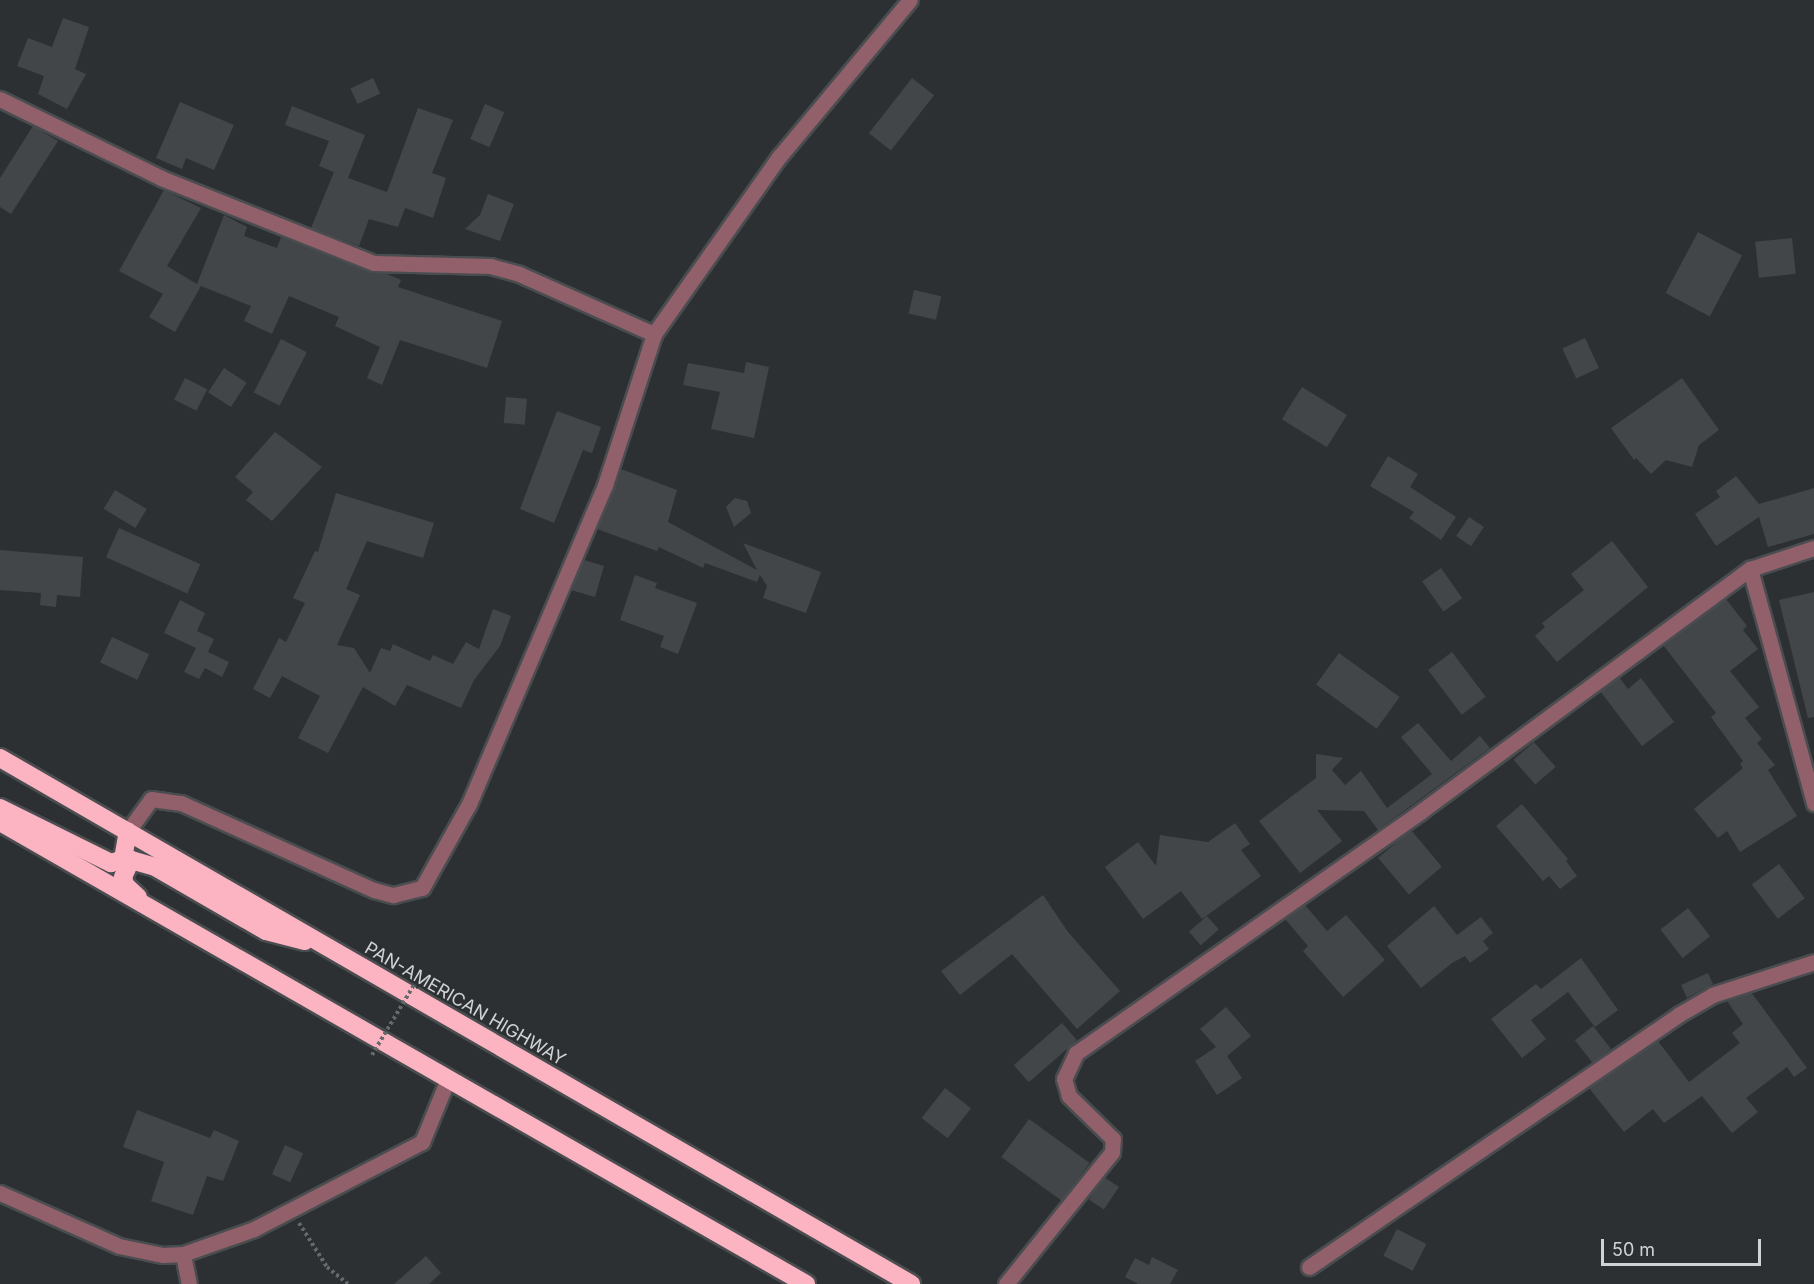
<!DOCTYPE html>
<html>
<head>
<meta charset="utf-8">
<style>
	body { margin:0 }
	#map { position:relative; width:1814px; height:1284px; overflow:hidden; background:#2c3032; font-family:Inter,sans-serif }
	div>[style] { position:absolute }
	.building>* { inset:0; background:#434649; transform-origin:0 0 }
	.path>* { height:4px; margin-top:-2px; transform-origin:0; background:repeating-linear-gradient(90deg,#65696a 0 3px,transparent 0 6px) }
	.roads { filter:drop-shadow(2px 0 #4a4d4f) drop-shadow(-2px 0 #4a4d4f) drop-shadow(0 2px #4a4d4f) drop-shadow(0 -2px #4a4d4f) }
	.minor>* { height:15px; margin:-7.5px; padding:0 7.5px; transform-origin:7.5px; border-radius:7.5px; background:#91606b }
	.highway>* { height:18px; margin:-9px; padding:0 9px; transform-origin:9px; border-radius:9px; background:#fcb3c2 }
	.path-bridge>* { height:4px; margin-top:-2px; transform-origin:0; background:repeating-linear-gradient(90deg,#65696a 0 3px,transparent 0 6px) }
	span { translate:-50% -50%; white-space:nowrap; text-align:center; line-height:1.15; -webkit-text-stroke:4.5px #2c3032; paint-order:stroke }
	.street-label { font-size:18px; color:#d0d3d4 }
	.scale { position:absolute; left:1601px; top:1239px; width:160px; height:27px; box-sizing:border-box; border:3px solid #d0d3d4; border-top:0; padding-left:8px; font-size:18px; line-height:21px; white-space:nowrap; color:#d0d3d4; -webkit-text-stroke:4px #2c3032; paint-order:stroke }
</style>
</head>
<body>
<div id="map">
	<div class="building">
		<div style="clip-path:polygon(63px 18px,89px 27px,75px 69px,86px 74px,67px 109px,38px 94px,44px 76px,17px 66px,28px 38px,52px 47px)"></div>
		<div style="left:373px;top:78px;width:17px;height:25px;rotate:65deg"></div>
		<div style="left:912px;top:78px;width:28px;height:70px;rotate:38deg"></div>
		<div style="clip-path:polygon(180px 102px,234px 125px,214px 170px,186px 158px,182px 169px,156px 158px)"></div>
		<div style="left:485px;top:104px;width:21px;height:38px;rotate:23deg"></div>
		<div style="clip-path:polygon(292px 106px,365px 135px,348px 178px,387px 192px,418px 108px,453px 120px,432px 173px,446px 178px,433px 218px,405px 208px,398px 227px,369px 219px,359px 246px,311px 228px,334px 172px,343px 176px,319px 166px,329px 141px,285px 125px)"></div>
		<div style="clip-path:polygon(33px 126px,58px 141px,11px 214px,0 207px,0 178px)"></div>
		<div style="clip-path:polygon(164px 190px,201px 208px,167px 266px,197px 284px,224px 215px,247px 227px,244px 236px,277px 248px,281px 237px,370px 272px,385px 273px,401px 280px,398px 287px,502px 321px,487px 368px,400px 340px,382px 385px,367px 378px,380px 347px,335px 326px,339px 317px,289px 296px,272px 334px,244px 321px,251px 306px,201px 286px,175px 332px,149px 317px,163px 294px,119px 271px)"></div>
		<div style="clip-path:polygon(488px 194px,514px 204px,500px 241px,465px 229px,480px 215px)"></div>
		<div style="left:1698px;top:232px;width:50px;height:69px;rotate:28deg"></div>
		<div style="left:1792px;top:238px;width:36px;height:37px;rotate:84deg"></div>
		<div style="left:914px;top:290px;width:28px;height:24px;rotate:13deg"></div>
		<div style="left:1585px;top:338px;width:33px;height:25px;rotate:65deg"></div>
		<div style="left:281px;top:339px;width:29px;height:60px;rotate:27deg"></div>
		<div style="clip-path:polygon(746px 362px,769px 367px,754px 438px,711px 429px,720px 392px,683px 385px,688px 363px,744px 373px)"></div>
		<div style="left:224px;top:368px;width:27px;height:29px;rotate:33deg"></div>
		<div style="left:185px;top:378px;width:25px;height:24px;rotate:27deg"></div>
		<div style="clip-path:polygon(1682px 378px,1719px 430px,1699px 445px,1692px 467px,1666px 460px,1651px 474px,1636px 458px,1634px 460px,1611px 428px)"></div>
		<div style="left:1302px;top:387px;width:53px;height:38px;rotate:32deg"></div>
		<div style="left:506px;top:397px;width:21px;height:26px;rotate:5deg"></div>
		<div style="clip-path:polygon(557px 411px,601px 427px,592px 453px,583px 450px,554px 523px,520px 509px)"></div>
		<div style="clip-path:polygon(275px 432px,322px 467px,272px 521px,246px 500px,253px 492px,235px 477px)"></div>
		<div style="clip-path:polygon(1388px 456px,1418px 474px,1410px 487px,1456px 517px,1441px 540px,1409px 518px,1414px 512px,1370px 486px)"></div>
		<div style="clip-path:polygon(621px 469px,677px 490px,668px 522px,757px 570px,743px 543px,821px 572px,806px 613px,763px 598px,767px 586px,760px 575px,757px 582px,705px 563px,703px 568px,659px 547px,657px 551px,597px 529px)"></div>
		<div style="clip-path:polygon(1736px 476px,1759px 504px,1814px 488px,1814px 534px,1768px 547px,1759px 517px,1716px 546px,1695px 514px,1720px 497px,1716px 491px)"></div>
		<div style="left:115px;top:490px;width:37px;height:22px;rotate:31deg"></div>
		<div style="clip-path:polygon(336px 493px,434px 523px,423px 558px,367px 541px,346px 589px,360px 595px,337px 645px,354px 648px,370px 673px,381px 648px,390px 651px,393px 644px,430px 661px,433px 655px,453px 664px,466px 642px,479px 649px,493px 609px,511px 616px,500px 646px,474px 680px,461px 708px,407px 685px,395px 706px,363px 687px,328px 753px,298px 738px,320px 696px,282px 676px,270px 698px,253px 689px,279px 638px,286px 642px,305px 603px,293px 598px,315px 551px,318px 552px)"></div>
		<div style="clip-path:polygon(735px 498px,747px 501px,751px 513px,734px 527px,726px 507px)"></div>
		<div style="left:1469px;top:517px;width:18px;height:23px;rotate:34deg"></div>
		<div style="left:119px;top:528px;width:89px;height:32px;rotate:24deg"></div>
		<div style="clip-path:polygon(1612px 541px,1648px 587px,1557px 662px,1535px 636px,1545px 627px,1542px 623px,1584px 590px,1571px 574px)"></div>
		<div style="clip-path:polygon(0 550px,83px 557px,80px 597px,57px 595px,56px 607px,40px 605px,41px 593px,0 590px)"></div>
		<div style="clip-path:polygon(584px 560px,604px 566px,595px 597px,571px 590px)"></div>
		<div style="left:1441px;top:568px;width:37px;height:23px;rotate:55deg"></div>
		<div style="clip-path:polygon(635px 575px,657px 583px,655px 588px,697px 603px,678px 654px,660px 647px,664px 636px,620px 620px)"></div>
		<div style="clip-path:polygon(1814px 592px,1814px 717px,1808px 718px,1779px 600px)"></div>
		<div style="clip-path:polygon(1726px 599px,1747px 626px,1743px 630px,1758px 649px,1730px 671px,1759px 707px,1745px 718px,1762px 739px,1757px 743px,1775px 765px,1768px 770px,1797px 816px,1740px 852px,1727px 831px,1718px 838px,1694px 809px,1743px 768px,1740px 764px,1743px 761px,1711px 717px,1716px 713px,1663px 645px)"></div>
		<div style="clip-path:polygon(180px 600px,205px 613px,197px 631px,214px 639px,208px 652px,229px 662px,222px 677px,205px 668px,199px 679px,184px 672px,196px 648px,164px 633px)"></div>
		<div style="left:112px;top:637px;width:41px;height:28px;rotate:25deg"></div>
		<div style="left:1452px;top:652px;width:56px;height:30px;rotate:53deg"></div>
		<div style="left:1339px;top:653px;width:75px;height:39px;rotate:36deg"></div>
		<div style="clip-path:polygon(1619px 677px,1628px 689px,1641px 678px,1674px 722px,1642px 746px,1600px 691px)"></div>
		<div style="clip-path:polygon(1418px 723px,1451px 761px,1480px 736px,1490px 748px,1378px 830px,1364px 811px,1317px 810px,1342px 841px,1300px 873px,1259px 821px,1316px 778px,1316px 754px,1343px 758px,1332px 770px,1345px 785px,1361px 771px,1387px 808px,1432px 774px,1401px 737px)"></div>
		<div style="left:1534px;top:742px;width:33px;height:27px;rotate:49deg"></div>
		<div style="clip-path:polygon(1522px 804px,1568px 859px,1566px 861px,1577px 876px,1560px 889px,1549px 876px,1543px 881px,1496px 826px)"></div>
		<div style="clip-path:polygon(1235px 823px,1250px 844px,1241px 850px,1261px 876px,1202px 919px,1181px 891px,1143px 919px,1105px 867px,1138px 842px,1156px 866px,1160px 835px,1208px 842px)"></div>
		<div style="left:1411px;top:830px;width:48px;height:43px;rotate:50deg"></div>
		<div style="left:1779px;top:864px;width:43px;height:34px;rotate:53deg"></div>
		<div style="clip-path:polygon(1043px 895px,1068px 932px,1120px 991px,1077px 1029px,1012px 954px,960px 995px,941px 971px)"></div>
		<div style="clip-path:polygon(1305px 905px,1327px 931px,1346px 915px,1385px 960px,1343px 997px,1303px 951px,1308px 946px,1285px 919px)"></div>
		<div style="clip-path:polygon(1434px 906px,1457px 935px,1481px 917px,1493px 933px,1483px 941px,1489px 949px,1470px 963px,1465px 956px,1452px 963px,1421px 988px,1387px 946px)"></div>
		<div style="left:1688px;top:908px;width:36px;height:35px;rotate:52deg"></div>
		<div style="left:1207px;top:916px;width:18px;height:24px;rotate:49deg"></div>
		<div style="clip-path:polygon(1581px 958px,1618px 1010px,1595px 1027px,1568px 992px,1531px 1020px,1546px 1039px,1522px 1058px,1491px 1019px,1536px 984px,1541px 989px)"></div>
		<div style="clip-path:polygon(1708px 973px,1713px 984px,1687px 998px,1681px 985px)"></div>
		<div style="clip-path:polygon(1751px 992px,1807px 1068px,1794px 1077px,1787px 1067px,1746px 1098px,1758px 1112px,1732px 1133px,1702px 1096px,1664px 1123px,1653px 1109px,1624px 1132px,1589px 1088px,1658px 1041px,1689px 1082px,1740px 1043px,1732px 1033px,1743px 1024px,1727px 1001px)"></div>
		<div style="clip-path:polygon(1226px 1007px,1251px 1036px,1227px 1056px,1242px 1078px,1217px 1095px,1195px 1061px,1216px 1047px,1200px 1029px)"></div>
		<div style="left:1062px;top:1023px;width:23px;height:64px;rotate:49deg"></div>
		<div style="left:1593px;top:1026px;width:29px;height:23px;rotate:52deg"></div>
		<div style="left:945px;top:1088px;width:33px;height:38px;rotate:38deg"></div>
		<div style="clip-path:polygon(137px 1110px,210px 1138px,214px 1130px,239px 1141px,223px 1181px,207px 1176px,193px 1215px,151px 1201px,164px 1162px,123px 1147px)"></div>
		<div style="left:1029px;top:1119px;width:75px;height:47px;rotate:36deg"></div>
		<div style="left:285px;top:1145px;width:20px;height:32px;rotate:24deg"></div>
		<div style="left:1104px;top:1177px;width:18px;height:27px;rotate:34deg"></div>
		<div style="left:1397px;top:1229px;width:33px;height:30px;rotate:27deg"></div>
		<div style="clip-path:polygon(426px 1256px,441px 1273px,429px 1284px,394px 1284px)"></div>
		<div style="clip-path:polygon(1152px 1257px,1178px 1270px,1170px 1284px,1138px 1284px,1125px 1277px,1135px 1258px,1149px 1265px)"></div>
	</div>
	<div class="path">
		<div style="left:299px;top:1223px;width:52px;rotate:57.5deg"></div>
		<div style="left:327px;top:1267px;width:27px;rotate:39deg"></div>
	</div>
	<div class="roads">
		<div class="minor">
			<div style="left:0;top:99px;width:179px;rotate:26.1deg"></div>
			<div style="left:161px;top:178px;width:229px;rotate:21.8deg"></div>
			<div style="left:374px;top:263px;width:116px;rotate:1.5deg"></div>
			<div style="left:490px;top:266px;width:30px;rotate:15deg"></div>
			<div style="left:519px;top:274px;width:148px;rotate:24deg"></div>
			<div style="left:1750px;top:569px;width:243px;rotate:74.7deg"></div>
			<div style="left:128px;top:831px;width:39px;rotate:-54deg"></div>
			<div style="left:151px;top:799px;width:30px;rotate:8deg"></div>
			<div style="left:181px;top:803px;width:212px;rotate:24.3deg"></div>
			<div style="left:374px;top:890px;width:20px;rotate:15deg"></div>
			<div style="left:393px;top:895px;width:30px;rotate:-14deg"></div>
			<div style="left:422px;top:888px;width:96px;rotate:-60.8deg"></div>
			<div style="left:469px;top:804px;width:347px;rotate:-66.9deg"></div>
			<div style="left:605px;top:485px;width:159px;rotate:-72deg"></div>
			<div style="left:654px;top:334px;width:217px;rotate:-54.8deg"></div>
			<div style="left:779px;top:157px;width:204px;rotate:-50.2deg"></div>
			<div style="left:0;top:1193px;width:130px;rotate:24deg"></div>
			<div style="left:119px;top:1246px;width:45px;rotate:11.6deg"></div>
			<div style="left:163px;top:1255px;width:20px;rotate:-3deg"></div>
			<div style="left:183px;top:1254px;width:75px;rotate:-19.4deg"></div>
			<div style="left:254px;top:1229px;width:189px;rotate:-27.4deg"></div>
			<div style="left:422px;top:1142px;width:68px;rotate:-67.6deg"></div>
			<div style="left:183px;top:1254px;width:31px;rotate:79deg"></div>
			<div style="left:1309px;top:1267px;width:447px;rotate:-34.3deg"></div>
			<div style="left:1678px;top:1015px;width:39px;rotate:-30deg"></div>
			<div style="left:1712px;top:995px;width:107px;rotate:-17.9deg"></div>
			<div style="left:1006px;top:1284px;width:169px;rotate:-51.2deg"></div>
			<div style="left:1112px;top:1152px;width:13px;rotate:-86deg"></div>
			<div style="left:1113px;top:1139px;width:62px;rotate:-135.7deg"></div>
			<div style="left:1069px;top:1096px;width:18px;rotate:-106deg"></div>
			<div style="left:1064px;top:1079px;width:29px;rotate:-65deg"></div>
			<div style="left:1076px;top:1053px;width:420px;rotate:-35deg"></div>
			<div style="left:1420px;top:812px;width:410px;rotate:-36.4deg"></div>
			<div style="left:1750px;top:569px;width:67px;rotate:-18.2deg"></div>
		</div>
		<div class="highway">
			<div style="left:0;top:758px;width:1052px;rotate:30deg"></div>
			<div style="left:0;top:808px;width:124px;rotate:26.4deg"></div>
			<div style="left:111px;top:863px;width:13px;rotate:-18deg"></div>
			<div style="left:123px;top:859px;width:28px;rotate:-80deg"></div>
			<div style="left:0;top:822px;width:929px;rotate:29.82deg"></div>
			<div style="left:138px;top:897px;width:18px;rotate:-137deg"></div>
			<div style="left:125px;top:885px;width:8px;rotate:-104deg"></div>
			<div style="left:123px;top:877px;width:19px;rotate:-65deg"></div>
			<div style="left:131px;top:860px;width:25px;rotate:16deg"></div>
			<div style="left:155px;top:867px;width:128px;rotate:30deg"></div>
			<div style="left:266px;top:931px;width:40px;rotate:14.4deg"></div>
		</div>
	</div>
	<div class="path-bridge">
		<div style="left:372px;top:1055px;width:90px;rotate:-59.1deg"></div>
	</div>
	<div class="street-label">
		<span style="left:465px;top:1004px;rotate:30deg">PAN-AMERICAN HIGHWAY</span>
	</div>
	<div class="scale">50 m</div>
</div>
</body>
</html>
